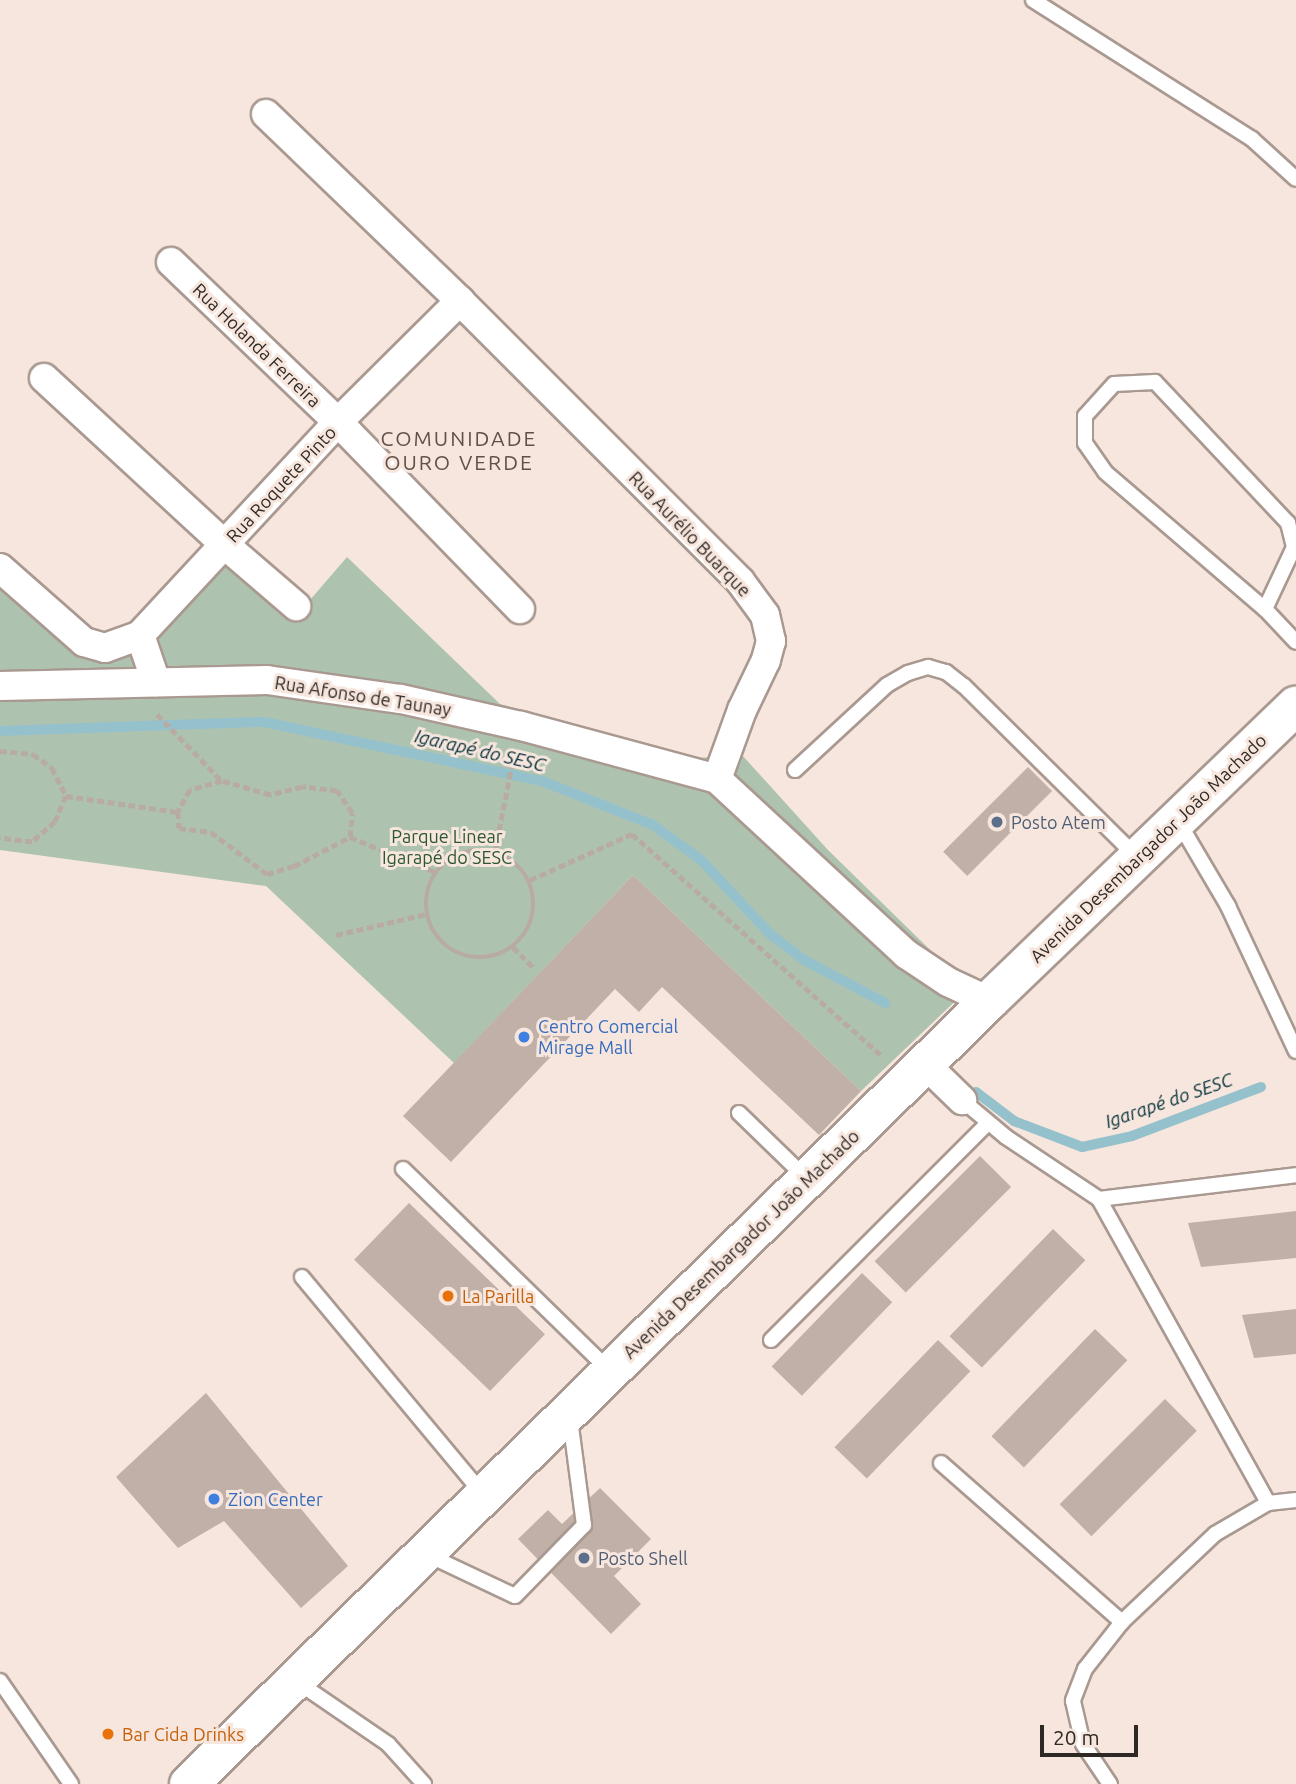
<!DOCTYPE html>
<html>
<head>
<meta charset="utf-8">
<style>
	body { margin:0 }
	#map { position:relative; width:1296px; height:1784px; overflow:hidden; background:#f7e6dd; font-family:Ubuntu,sans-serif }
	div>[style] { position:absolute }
	.green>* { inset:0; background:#aec3af }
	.stream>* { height:10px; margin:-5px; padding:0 5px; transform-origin:5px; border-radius:5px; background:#95c1cd }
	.building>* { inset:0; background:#c0b0a7; transform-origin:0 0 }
	.path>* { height:4.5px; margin-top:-2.25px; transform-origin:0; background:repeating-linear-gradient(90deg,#b8aba3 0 7px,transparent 0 10.5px) }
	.path>.ring { margin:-2.25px; padding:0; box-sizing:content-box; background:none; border:4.5px solid #b8aba3; border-radius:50% }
	.roads { filter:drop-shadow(2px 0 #a99991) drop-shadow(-2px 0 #a99991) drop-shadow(0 2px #a99991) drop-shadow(0 -2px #a99991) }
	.lane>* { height:14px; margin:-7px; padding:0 7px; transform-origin:7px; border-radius:7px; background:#fff }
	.street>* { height:28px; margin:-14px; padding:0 14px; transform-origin:14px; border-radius:14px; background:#fff }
	.secondary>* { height:38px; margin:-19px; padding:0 19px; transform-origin:19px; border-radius:19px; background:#fff }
	.dots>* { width:19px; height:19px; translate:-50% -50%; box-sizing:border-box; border:4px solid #f7e6dd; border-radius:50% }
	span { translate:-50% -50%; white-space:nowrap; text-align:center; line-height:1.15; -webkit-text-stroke:6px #f7e6dd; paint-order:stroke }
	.street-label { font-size:18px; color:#2f2926 }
	.service-label { font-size:18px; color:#4e5e75 }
	.left { translate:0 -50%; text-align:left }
	.park-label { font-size:18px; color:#2b5731 }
	.shop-label { font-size:18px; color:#366cbe }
	.food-label { font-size:18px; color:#c56008 }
	.water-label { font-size:19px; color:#07323c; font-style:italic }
	.quarter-label { font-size:21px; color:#5f5149; letter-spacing:2px }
	.scale { position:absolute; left:1040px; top:1725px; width:98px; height:32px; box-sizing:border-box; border:4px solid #2f2926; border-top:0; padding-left:9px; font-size:21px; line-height:24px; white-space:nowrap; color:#2f2926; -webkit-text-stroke:5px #f7e6dd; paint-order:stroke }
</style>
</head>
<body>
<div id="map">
	<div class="green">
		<div style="clip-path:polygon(240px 544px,310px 600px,347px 557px,500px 704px,696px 758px,742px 755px,828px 850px,969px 988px,861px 1091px,633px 875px,454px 1063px,266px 886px,0 850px,0 553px,92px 632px,119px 642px)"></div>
	</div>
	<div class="stream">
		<div style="left:0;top:731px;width:264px;rotate:-2deg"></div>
		<div style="left:264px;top:722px;width:284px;rotate:12deg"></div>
		<div style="left:542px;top:781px;width:119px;rotate:21.6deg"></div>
		<div style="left:653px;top:825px;width:59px;rotate:36.1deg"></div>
		<div style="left:701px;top:860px;width:100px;rotate:47deg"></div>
		<div style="left:769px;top:933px;width:44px;rotate:37.6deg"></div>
		<div style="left:804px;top:960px;width:92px;rotate:28deg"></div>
		<div style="left:976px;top:1092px;width:48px;rotate:37.3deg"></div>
		<div style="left:1014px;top:1121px;width:73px;rotate:20.9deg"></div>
		<div style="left:1082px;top:1147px;width:51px;rotate:-12.4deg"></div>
		<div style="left:1132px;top:1136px;width:138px;rotate:-20.8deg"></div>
	</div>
	<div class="building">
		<div style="left:1028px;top:767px;width:34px;height:120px;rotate:45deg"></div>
		<div style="clip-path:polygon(633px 875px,861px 1091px,819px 1135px,662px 987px,639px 1012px,615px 989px,451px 1162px,403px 1116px)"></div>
		<div style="left:980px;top:1156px;width:44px;height:149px;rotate:45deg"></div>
		<div style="left:409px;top:1203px;width:189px;height:79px;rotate:44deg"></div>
		<div style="clip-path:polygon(1296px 1211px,1296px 1258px,1201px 1267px,1188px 1223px)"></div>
		<div style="left:1053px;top:1229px;width:45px;height:149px;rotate:44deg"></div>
		<div style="left:862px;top:1273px;width:42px;height:130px;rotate:44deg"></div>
		<div style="clip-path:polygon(1296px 1309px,1296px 1354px,1254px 1358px,1242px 1315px)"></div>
		<div style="left:1095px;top:1329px;width:45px;height:149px;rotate:44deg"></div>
		<div style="left:938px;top:1340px;width:45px;height:149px;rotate:44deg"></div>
		<div style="clip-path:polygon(206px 1393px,348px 1566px,301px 1608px,224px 1521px,178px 1548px,116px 1477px)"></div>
		<div style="left:1165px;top:1399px;width:45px;height:149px;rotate:45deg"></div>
		<div style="clip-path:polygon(600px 1488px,651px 1539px,614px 1576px,641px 1604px,611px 1634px,518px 1539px,548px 1510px,562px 1524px)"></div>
	</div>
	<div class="path">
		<div style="left:157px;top:714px;width:93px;rotate:45.9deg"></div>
		<div style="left:0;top:751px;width:33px;rotate:5deg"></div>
		<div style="left:33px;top:754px;width:24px;rotate:36deg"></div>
		<div style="left:52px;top:768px;width:31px;rotate:63deg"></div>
		<div style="left:66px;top:796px;width:28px;rotate:113deg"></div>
		<div style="left:55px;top:822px;width:30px;rotate:139deg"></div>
		<div style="left:32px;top:842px;width:32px;rotate:-173deg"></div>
		<div style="left:66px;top:796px;width:113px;rotate:8.1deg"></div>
		<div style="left:350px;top:837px;width:24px;rotate:-85deg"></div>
		<div style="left:352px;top:813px;width:27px;rotate:-124deg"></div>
		<div style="left:337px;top:791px;width:35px;rotate:-173deg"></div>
		<div style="left:302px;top:787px;width:33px;rotate:166deg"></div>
		<div style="left:270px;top:795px;width:50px;rotate:-163.7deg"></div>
		<div style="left:222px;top:781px;width:33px;rotate:164deg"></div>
		<div style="left:190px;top:790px;width:25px;rotate:119deg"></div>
		<div style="left:178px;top:812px;width:16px;rotate:86deg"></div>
		<div style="left:179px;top:828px;width:32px;rotate:7deg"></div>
		<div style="left:211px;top:832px;width:70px;rotate:36.9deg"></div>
		<div style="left:267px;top:874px;width:28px;rotate:-17deg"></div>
		<div style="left:294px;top:866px;width:63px;rotate:-27.4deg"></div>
		<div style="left:350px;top:837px;width:92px;rotate:22.4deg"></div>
		<div class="ring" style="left:426px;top:850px;width:103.5px;height:103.5px"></div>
		<div style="left:495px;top:851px;width:100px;rotate:-79deg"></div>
		<div style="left:530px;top:880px;width:112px;rotate:-24.3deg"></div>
		<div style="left:632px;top:834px;width:334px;rotate:41.6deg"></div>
		<div style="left:336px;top:935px;width:92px;rotate:-13.1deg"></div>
		<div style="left:513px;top:947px;width:30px;rotate:45deg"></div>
	</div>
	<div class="roads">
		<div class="lane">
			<div style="left:1033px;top:0;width:259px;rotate:32.4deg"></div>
			<div style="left:1252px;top:139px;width:59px;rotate:42.3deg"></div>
			<div style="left:1265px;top:609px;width:68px;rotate:-64.9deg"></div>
			<div style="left:1294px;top:547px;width:25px;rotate:-104deg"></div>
			<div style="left:1288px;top:523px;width:194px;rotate:-133.3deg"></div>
			<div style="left:1155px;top:382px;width:41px;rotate:177.2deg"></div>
			<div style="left:1114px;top:384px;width:43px;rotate:132.2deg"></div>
			<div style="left:1085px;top:416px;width:27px;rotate:90deg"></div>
			<div style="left:1085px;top:443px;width:35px;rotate:55deg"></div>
			<div style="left:1105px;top:472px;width:211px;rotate:40.6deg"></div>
			<div style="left:1265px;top:609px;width:45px;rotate:46.8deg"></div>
			<div style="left:795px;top:770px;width:125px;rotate:-42.7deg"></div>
			<div style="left:887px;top:685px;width:24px;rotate:-30deg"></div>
			<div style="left:908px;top:673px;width:21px;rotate:-17deg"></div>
			<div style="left:928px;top:667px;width:19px;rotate:16deg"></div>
			<div style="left:946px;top:672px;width:23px;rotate:38deg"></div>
			<div style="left:964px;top:686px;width:243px;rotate:44.7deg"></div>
			<div style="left:1178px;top:821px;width:99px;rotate:59.5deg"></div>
			<div style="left:1228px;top:906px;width:160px;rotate:64.9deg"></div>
			<div style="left:962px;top:1100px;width:57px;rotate:40.1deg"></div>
			<div style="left:1006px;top:1137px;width:112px;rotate:33.7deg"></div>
			<div style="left:1099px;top:1199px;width:348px;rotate:60.9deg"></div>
			<div style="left:1268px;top:1503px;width:61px;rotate:149.7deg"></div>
			<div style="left:1215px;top:1534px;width:128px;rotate:136.6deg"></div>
			<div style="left:1122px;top:1622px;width:60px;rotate:128.2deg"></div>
			<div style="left:1085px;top:1669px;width:34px;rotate:111deg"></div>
			<div style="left:1073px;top:1701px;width:44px;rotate:76.9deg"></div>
			<div style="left:1083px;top:1744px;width:48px;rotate:56deg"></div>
			<div style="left:739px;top:1113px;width:93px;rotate:44.1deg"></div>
			<div style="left:403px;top:1169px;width:289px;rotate:44.3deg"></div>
			<div style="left:1099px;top:1199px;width:198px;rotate:-6.9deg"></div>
			<div style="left:302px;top:1277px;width:283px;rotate:50.2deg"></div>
			<div style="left:771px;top:1340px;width:307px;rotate:-45deg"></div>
			<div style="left:941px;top:1463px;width:241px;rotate:41.3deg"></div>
			<div style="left:1268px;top:1503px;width:28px;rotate:-6deg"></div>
			<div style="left:426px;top:1554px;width:98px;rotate:25.3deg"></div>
			<div style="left:515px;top:1596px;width:99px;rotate:-45.8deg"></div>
			<div style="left:584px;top:1525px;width:108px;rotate:-97.5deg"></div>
			<div style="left:0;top:1681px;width:125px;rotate:55.4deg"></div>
			<div style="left:296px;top:1681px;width:112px;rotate:34.4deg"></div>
			<div style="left:388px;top:1744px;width:54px;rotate:48deg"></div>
		</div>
		<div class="street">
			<div style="left:266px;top:114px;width:269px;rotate:43.9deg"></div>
			<div style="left:460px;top:301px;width:396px;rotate:45deg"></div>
			<div style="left:740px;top:581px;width:42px;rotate:53.7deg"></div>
			<div style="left:765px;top:615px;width:27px;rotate:77deg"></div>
			<div style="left:771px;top:641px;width:20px;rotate:105deg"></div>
			<div style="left:766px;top:660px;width:55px;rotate:115.6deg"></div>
			<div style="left:742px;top:710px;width:73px;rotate:109.9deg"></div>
			<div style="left:171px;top:262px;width:231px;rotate:43.8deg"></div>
			<div style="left:338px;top:422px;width:261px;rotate:45.8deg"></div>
			<div style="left:44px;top:378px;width:246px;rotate:42.7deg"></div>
			<div style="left:225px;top:545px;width:94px;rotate:40.7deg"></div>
			<div style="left:0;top:568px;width:112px;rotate:41.4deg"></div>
			<div style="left:84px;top:642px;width:22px;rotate:16deg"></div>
			<div style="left:105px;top:648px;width:37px;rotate:-20deg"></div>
			<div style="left:140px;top:635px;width:291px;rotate:-47.1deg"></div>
			<div style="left:338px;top:422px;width:172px;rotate:-44.8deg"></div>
			<div style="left:140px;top:635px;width:50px;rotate:71.2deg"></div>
			<div style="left:0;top:686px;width:267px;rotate:-1.3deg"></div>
			<div style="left:267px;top:680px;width:135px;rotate:8.1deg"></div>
			<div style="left:401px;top:699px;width:123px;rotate:12.7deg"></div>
			<div style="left:521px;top:726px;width:203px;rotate:15.1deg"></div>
			<div style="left:717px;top:779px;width:258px;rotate:42.8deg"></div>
			<div style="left:906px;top:954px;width:50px;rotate:33.7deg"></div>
			<div style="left:948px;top:982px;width:45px;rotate:24.9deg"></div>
			<div style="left:925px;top:1064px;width:52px;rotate:44.2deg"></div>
		</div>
		<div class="secondary">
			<div style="left:189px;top:1784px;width:1119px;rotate:-44.38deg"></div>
			<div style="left:989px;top:1001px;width:426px;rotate:-43.9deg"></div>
		</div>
	</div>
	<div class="dots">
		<div style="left:997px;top:822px;background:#5c6f8a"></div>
		<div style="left:524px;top:1037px;background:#3f7fe0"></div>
		<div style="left:448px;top:1296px;background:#e8710a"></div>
		<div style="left:214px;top:1499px;background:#3f7fe0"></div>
		<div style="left:584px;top:1558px;background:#5c6f8a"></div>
		<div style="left:108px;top:1734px;background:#e8710a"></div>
	</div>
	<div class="street-label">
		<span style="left:257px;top:345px;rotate:44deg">Rua Holanda Ferreira</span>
		<span style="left:281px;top:484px;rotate:-47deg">Rua Roquete Pinto</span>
		<span style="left:690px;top:534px;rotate:46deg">Rua Aurélio Buarque</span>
		<span style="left:363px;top:696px;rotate:9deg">Rua Afonso de Taunay</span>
		<span style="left:1148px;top:848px;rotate:-44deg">Avenida Desembargador João Machado</span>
		<span style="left:741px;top:1244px;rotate:-44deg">Avenida Desembargador João Machado</span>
	</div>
	<div class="service-label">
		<span class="left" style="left:1011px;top:822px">Posto Atem</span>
		<span class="left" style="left:598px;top:1558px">Posto Shell</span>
	</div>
	<div class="park-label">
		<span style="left:447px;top:847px">Parque Linear<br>Igarapé do SESC</span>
	</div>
	<div class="shop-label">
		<span class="left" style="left:538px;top:1037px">Centro Comercial<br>Mirage Mall</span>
		<span class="left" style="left:228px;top:1499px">Zion Center</span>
	</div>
	<div class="food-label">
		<span class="left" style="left:462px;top:1296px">La Parilla</span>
		<span class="left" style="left:122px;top:1734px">Bar Cida Drinks</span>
	</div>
	<div class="water-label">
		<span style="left:480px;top:751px;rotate:13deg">Igarapé do SESC</span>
		<span style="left:1169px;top:1101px;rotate:-19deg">Igarapé do SESC</span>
	</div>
	<div class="quarter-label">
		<span style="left:459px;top:450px">COMUNIDADE<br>OURO VERDE</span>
	</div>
	<div class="scale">20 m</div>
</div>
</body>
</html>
